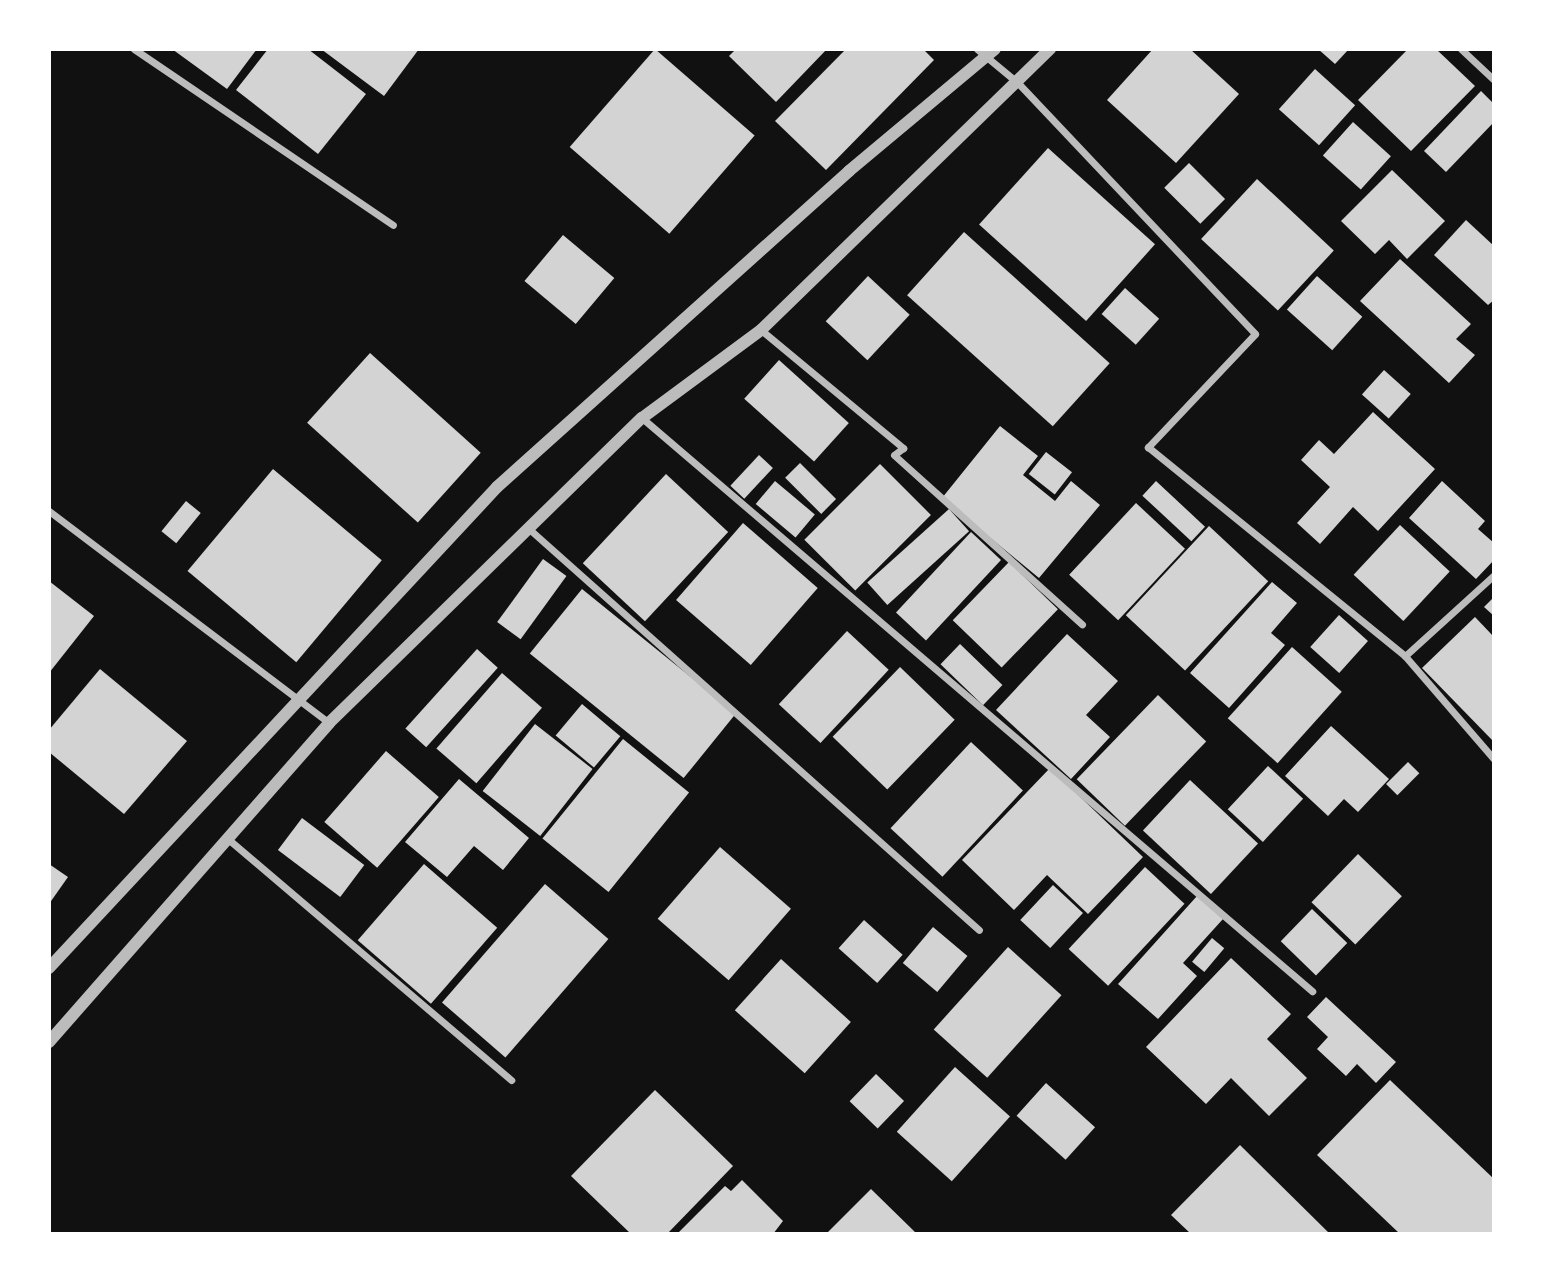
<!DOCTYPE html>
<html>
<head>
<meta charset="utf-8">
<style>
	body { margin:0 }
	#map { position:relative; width:1543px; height:1283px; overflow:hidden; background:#111; font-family:"Asap Condensed",sans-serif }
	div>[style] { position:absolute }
	.building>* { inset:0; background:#d3d3d3; transform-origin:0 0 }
	.minor>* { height:7px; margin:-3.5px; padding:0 3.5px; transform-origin:3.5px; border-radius:3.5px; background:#bcbcbc }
	.tertiary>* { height:12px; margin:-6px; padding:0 6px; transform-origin:6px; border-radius:6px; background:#bcbcbc }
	span { translate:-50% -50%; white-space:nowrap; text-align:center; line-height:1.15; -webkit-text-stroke:5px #fff; paint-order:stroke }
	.frame { position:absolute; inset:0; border:51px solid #fff; pointer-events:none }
</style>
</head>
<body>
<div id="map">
	<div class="building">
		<div style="clip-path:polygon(172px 49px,257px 49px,227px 89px)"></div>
		<div style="clip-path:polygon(268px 49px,308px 49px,366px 94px,318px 154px,236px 90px)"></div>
		<div style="clip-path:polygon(321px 49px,419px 49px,384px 96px)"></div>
		<div style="left:655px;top:49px;width:132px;height:130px;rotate:41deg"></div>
		<div style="clip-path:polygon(736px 49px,827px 49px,776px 102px,729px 56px)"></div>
		<div style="clip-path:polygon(846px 49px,923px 49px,934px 60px,826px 170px,775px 121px)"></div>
		<div style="clip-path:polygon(1153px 49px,1190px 49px,1239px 94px,1176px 163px,1107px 100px)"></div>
		<div style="clip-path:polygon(1318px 49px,1349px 49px,1335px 64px)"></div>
		<div style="clip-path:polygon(1408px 49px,1436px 49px,1475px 86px,1411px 151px,1358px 100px)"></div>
		<div style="left:1315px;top:69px;width:54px;height:54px;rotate:42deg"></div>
		<div style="clip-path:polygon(1481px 91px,1494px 104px,1494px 122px,1446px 172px,1424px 151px)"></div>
		<div style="left:1353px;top:122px;width:51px;height:45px;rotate:42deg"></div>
		<div style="left:1048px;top:148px;width:144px;height:103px;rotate:42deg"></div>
		<div style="left:1189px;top:163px;width:51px;height:35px;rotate:45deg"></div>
		<div style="clip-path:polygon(1392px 170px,1445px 221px,1407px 259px,1389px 240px,1375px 254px,1341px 221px)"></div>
		<div style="left:1257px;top:179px;width:105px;height:82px;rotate:43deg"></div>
		<div style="clip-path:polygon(1466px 220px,1494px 246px,1494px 300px,1488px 305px,1434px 255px)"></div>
		<div style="left:964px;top:232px;width:196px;height:85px;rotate:42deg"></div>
		<div style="left:563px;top:235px;width:67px;height:60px;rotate:40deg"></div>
		<div style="clip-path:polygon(1400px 259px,1471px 324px,1456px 339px,1475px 355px,1449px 383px,1360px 301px)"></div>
		<div style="left:868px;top:276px;width:57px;height:62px;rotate:43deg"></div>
		<div style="left:1317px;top:276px;width:61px;height:45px;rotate:42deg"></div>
		<div style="left:1125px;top:288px;width:46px;height:35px;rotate:42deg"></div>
		<div style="left:370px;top:353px;width:149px;height:94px;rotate:42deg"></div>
		<div style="left:779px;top:360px;width:94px;height:52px;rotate:42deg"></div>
		<div style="left:1384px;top:370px;width:36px;height:33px;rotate:42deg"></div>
		<div style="clip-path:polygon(1373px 412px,1435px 469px,1378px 531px,1353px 507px,1320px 544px,1297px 523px,1330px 487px,1301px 460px,1319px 440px,1334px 454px)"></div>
		<div style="clip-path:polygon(1000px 426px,1038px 456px,1023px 475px,1055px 501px,1071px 481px,1100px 505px,1039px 578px,942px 498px)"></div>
		<div style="left:1046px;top:452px;width:33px;height:28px;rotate:38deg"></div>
		<div style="left:759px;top:455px;width:19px;height:42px;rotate:43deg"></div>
		<div style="left:800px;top:463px;width:51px;height:21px;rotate:45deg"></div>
		<div style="left:880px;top:464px;width:72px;height:107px;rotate:45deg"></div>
		<div style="left:273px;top:469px;width:142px;height:133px;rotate:40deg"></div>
		<div style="left:666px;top:474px;width:85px;height:122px;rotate:43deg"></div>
		<div style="left:775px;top:481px;width:52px;height:30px;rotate:40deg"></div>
		<div style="left:1156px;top:481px;width:67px;height:20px;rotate:43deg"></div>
		<div style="clip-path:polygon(1442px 481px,1485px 521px,1478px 529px,1494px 543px,1494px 560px,1476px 579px,1409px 518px)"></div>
		<div style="left:186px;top:501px;width:19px;height:39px;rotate:39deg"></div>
		<div style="left:1136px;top:503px;width:67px;height:98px;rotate:43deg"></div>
		<div style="left:949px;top:509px;width:30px;height:110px;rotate:48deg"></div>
		<div style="left:743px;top:523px;width:99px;height:102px;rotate:41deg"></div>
		<div style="left:1400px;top:525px;width:68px;height:68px;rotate:43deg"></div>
		<div style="left:1209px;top:526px;width:81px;height:122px;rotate:43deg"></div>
		<div style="left:971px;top:532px;width:41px;height:110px;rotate:43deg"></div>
		<div style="left:543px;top:559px;width:29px;height:78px;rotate:36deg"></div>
		<div style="left:1009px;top:562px;width:68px;height:81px;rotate:44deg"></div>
		<div style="clip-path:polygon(49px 581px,94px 616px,49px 673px)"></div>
		<div style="clip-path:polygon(1272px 582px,1297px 603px,1271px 633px,1285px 645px,1229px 708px,1190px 673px)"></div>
		<div style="left:582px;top:589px;width:198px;height:83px;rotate:39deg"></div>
		<div style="clip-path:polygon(1494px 597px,1494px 616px,1484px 607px)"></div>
		<div style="left:1339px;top:615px;width:39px;height:43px;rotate:42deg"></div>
		<div style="clip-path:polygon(1475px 617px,1494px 637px,1494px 742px,1422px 668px)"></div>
		<div style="left:847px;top:631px;width:57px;height:100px;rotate:43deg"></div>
		<div style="clip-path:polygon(1067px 634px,1118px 681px,1086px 715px,1110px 737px,1071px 779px,996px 710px)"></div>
		<div style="left:960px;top:644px;width:59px;height:28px;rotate:44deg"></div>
		<div style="left:1292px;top:647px;width:67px;height:96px;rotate:42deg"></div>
		<div style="left:477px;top:649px;width:28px;height:107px;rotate:42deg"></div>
		<div style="left:900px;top:667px;width:76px;height:97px;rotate:44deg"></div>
		<div style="clip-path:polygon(100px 669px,187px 741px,124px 814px,49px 752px,49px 730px)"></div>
		<div style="left:502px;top:673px;width:53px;height:100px;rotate:41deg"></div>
		<div style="left:1158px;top:695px;width:67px;height:117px;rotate:44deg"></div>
		<div style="left:582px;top:704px;width:50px;height:41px;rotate:40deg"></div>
		<div style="left:535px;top:724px;width:73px;height:85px;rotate:38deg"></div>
		<div style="clip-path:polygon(1331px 726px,1389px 779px,1358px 812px,1344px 799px,1328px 816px,1285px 776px)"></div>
		<div style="left:623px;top:739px;width:85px;height:128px;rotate:39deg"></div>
		<div style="left:971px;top:742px;width:71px;height:118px;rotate:43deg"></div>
		<div style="left:386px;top:751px;width:70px;height:94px;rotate:41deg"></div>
		<div style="left:1408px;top:762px;width:16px;height:31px;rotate:45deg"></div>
		<div style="left:1268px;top:766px;width:48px;height:59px;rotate:43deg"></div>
		<div style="clip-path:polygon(1050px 768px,1143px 857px,1088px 914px,1047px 875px,1014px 910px,962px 860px)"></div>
		<div style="clip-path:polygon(459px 779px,529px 838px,503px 870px,474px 846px,447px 877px,405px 842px)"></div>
		<div style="left:1190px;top:780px;width:93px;height:69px;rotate:43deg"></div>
		<div style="left:302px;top:818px;width:78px;height:40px;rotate:37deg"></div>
		<div style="left:720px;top:847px;width:94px;height:95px;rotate:41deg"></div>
		<div style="left:1358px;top:854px;width:61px;height:67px;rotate:44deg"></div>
		<div style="clip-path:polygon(49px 864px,68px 877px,49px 904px)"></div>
		<div style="left:424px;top:864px;width:97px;height:101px;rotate:41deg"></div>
		<div style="left:1145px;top:867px;width:54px;height:112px;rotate:43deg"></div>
		<div style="left:545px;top:884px;width:84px;height:157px;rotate:41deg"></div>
		<div style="left:1053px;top:885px;width:41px;height:48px;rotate:43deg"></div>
		<div style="clip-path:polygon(1197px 896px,1223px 919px,1183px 963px,1197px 976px,1158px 1019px,1118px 984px)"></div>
		<div style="left:1312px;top:909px;width:49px;height:45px;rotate:44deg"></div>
		<div style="left:864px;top:920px;width:52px;height:38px;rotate:42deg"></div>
		<div style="left:933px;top:927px;width:45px;height:47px;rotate:40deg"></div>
		<div style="left:1212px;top:938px;width:16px;height:31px;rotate:40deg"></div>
		<div style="left:1008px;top:947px;width:72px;height:111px;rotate:42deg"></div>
		<div style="clip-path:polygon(1231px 958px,1291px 1014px,1267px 1039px,1307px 1078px,1269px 1116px,1231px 1078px,1206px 1104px,1146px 1047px)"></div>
		<div style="left:781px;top:959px;width:94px;height:69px;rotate:42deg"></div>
		<div style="clip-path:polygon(1326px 997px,1396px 1062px,1376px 1083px,1357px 1064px,1346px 1076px,1317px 1049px,1328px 1037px,1307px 1017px)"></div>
		<div style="left:955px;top:1067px;width:74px;height:87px;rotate:42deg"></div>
		<div style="left:876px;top:1074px;width:39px;height:38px;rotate:44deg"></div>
		<div style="clip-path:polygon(1390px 1080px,1494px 1179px,1494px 1234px,1400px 1234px,1317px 1155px)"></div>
		<div style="left:1046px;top:1083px;width:66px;height:44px;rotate:42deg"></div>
		<div style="clip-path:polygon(655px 1090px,733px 1166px,667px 1234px,631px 1234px,571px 1176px)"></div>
		<div style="clip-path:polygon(1240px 1145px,1330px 1234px,1191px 1234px,1171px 1215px)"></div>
		<div style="clip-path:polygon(742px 1180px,783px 1221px,773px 1234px,677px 1234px,725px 1186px,731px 1191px)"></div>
		<div style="clip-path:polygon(871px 1189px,917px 1234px,826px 1234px)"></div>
	</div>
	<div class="minor">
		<div style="left:134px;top:49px;width:313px;rotate:34.2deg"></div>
		<div style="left:977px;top:49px;width:53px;rotate:39.7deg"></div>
		<div style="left:1018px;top:83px;width:345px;rotate:46.6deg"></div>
		<div style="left:1255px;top:334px;width:156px;rotate:133.4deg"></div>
		<div style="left:1148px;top:447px;width:331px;rotate:39.1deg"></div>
		<div style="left:1405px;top:656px;width:136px;rotate:49.2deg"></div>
		<div style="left:1461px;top:49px;width:45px;rotate:43.2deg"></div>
		<div style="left:761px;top:330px;width:185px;rotate:39.7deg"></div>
		<div style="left:903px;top:448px;width:11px;rotate:142deg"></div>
		<div style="left:894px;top:455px;width:253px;rotate:42deg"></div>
		<div style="left:642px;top:418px;width:882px;rotate:40.54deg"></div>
		<div style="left:49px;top:511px;width:351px;rotate:37.1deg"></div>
		<div style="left:528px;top:528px;width:604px;rotate:41.71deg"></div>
		<div style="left:1405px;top:656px;width:120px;rotate:-42.3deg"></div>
		<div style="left:228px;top:839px;width:372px;rotate:40.4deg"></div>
	</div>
	<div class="tertiary">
		<div style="left:49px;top:968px;width:657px;rotate:-47.03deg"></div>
		<div style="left:497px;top:487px;width:473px;rotate:-41.9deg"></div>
		<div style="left:849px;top:171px;width:190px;rotate:-39.9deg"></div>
		<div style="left:49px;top:1042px;width:424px;rotate:-48.7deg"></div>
		<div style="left:329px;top:723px;width:437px;rotate:-44.3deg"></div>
		<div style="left:642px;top:418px;width:148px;rotate:-36.5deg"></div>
		<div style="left:761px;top:330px;width:403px;rotate:-44.2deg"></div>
	</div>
	<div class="frame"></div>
</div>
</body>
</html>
